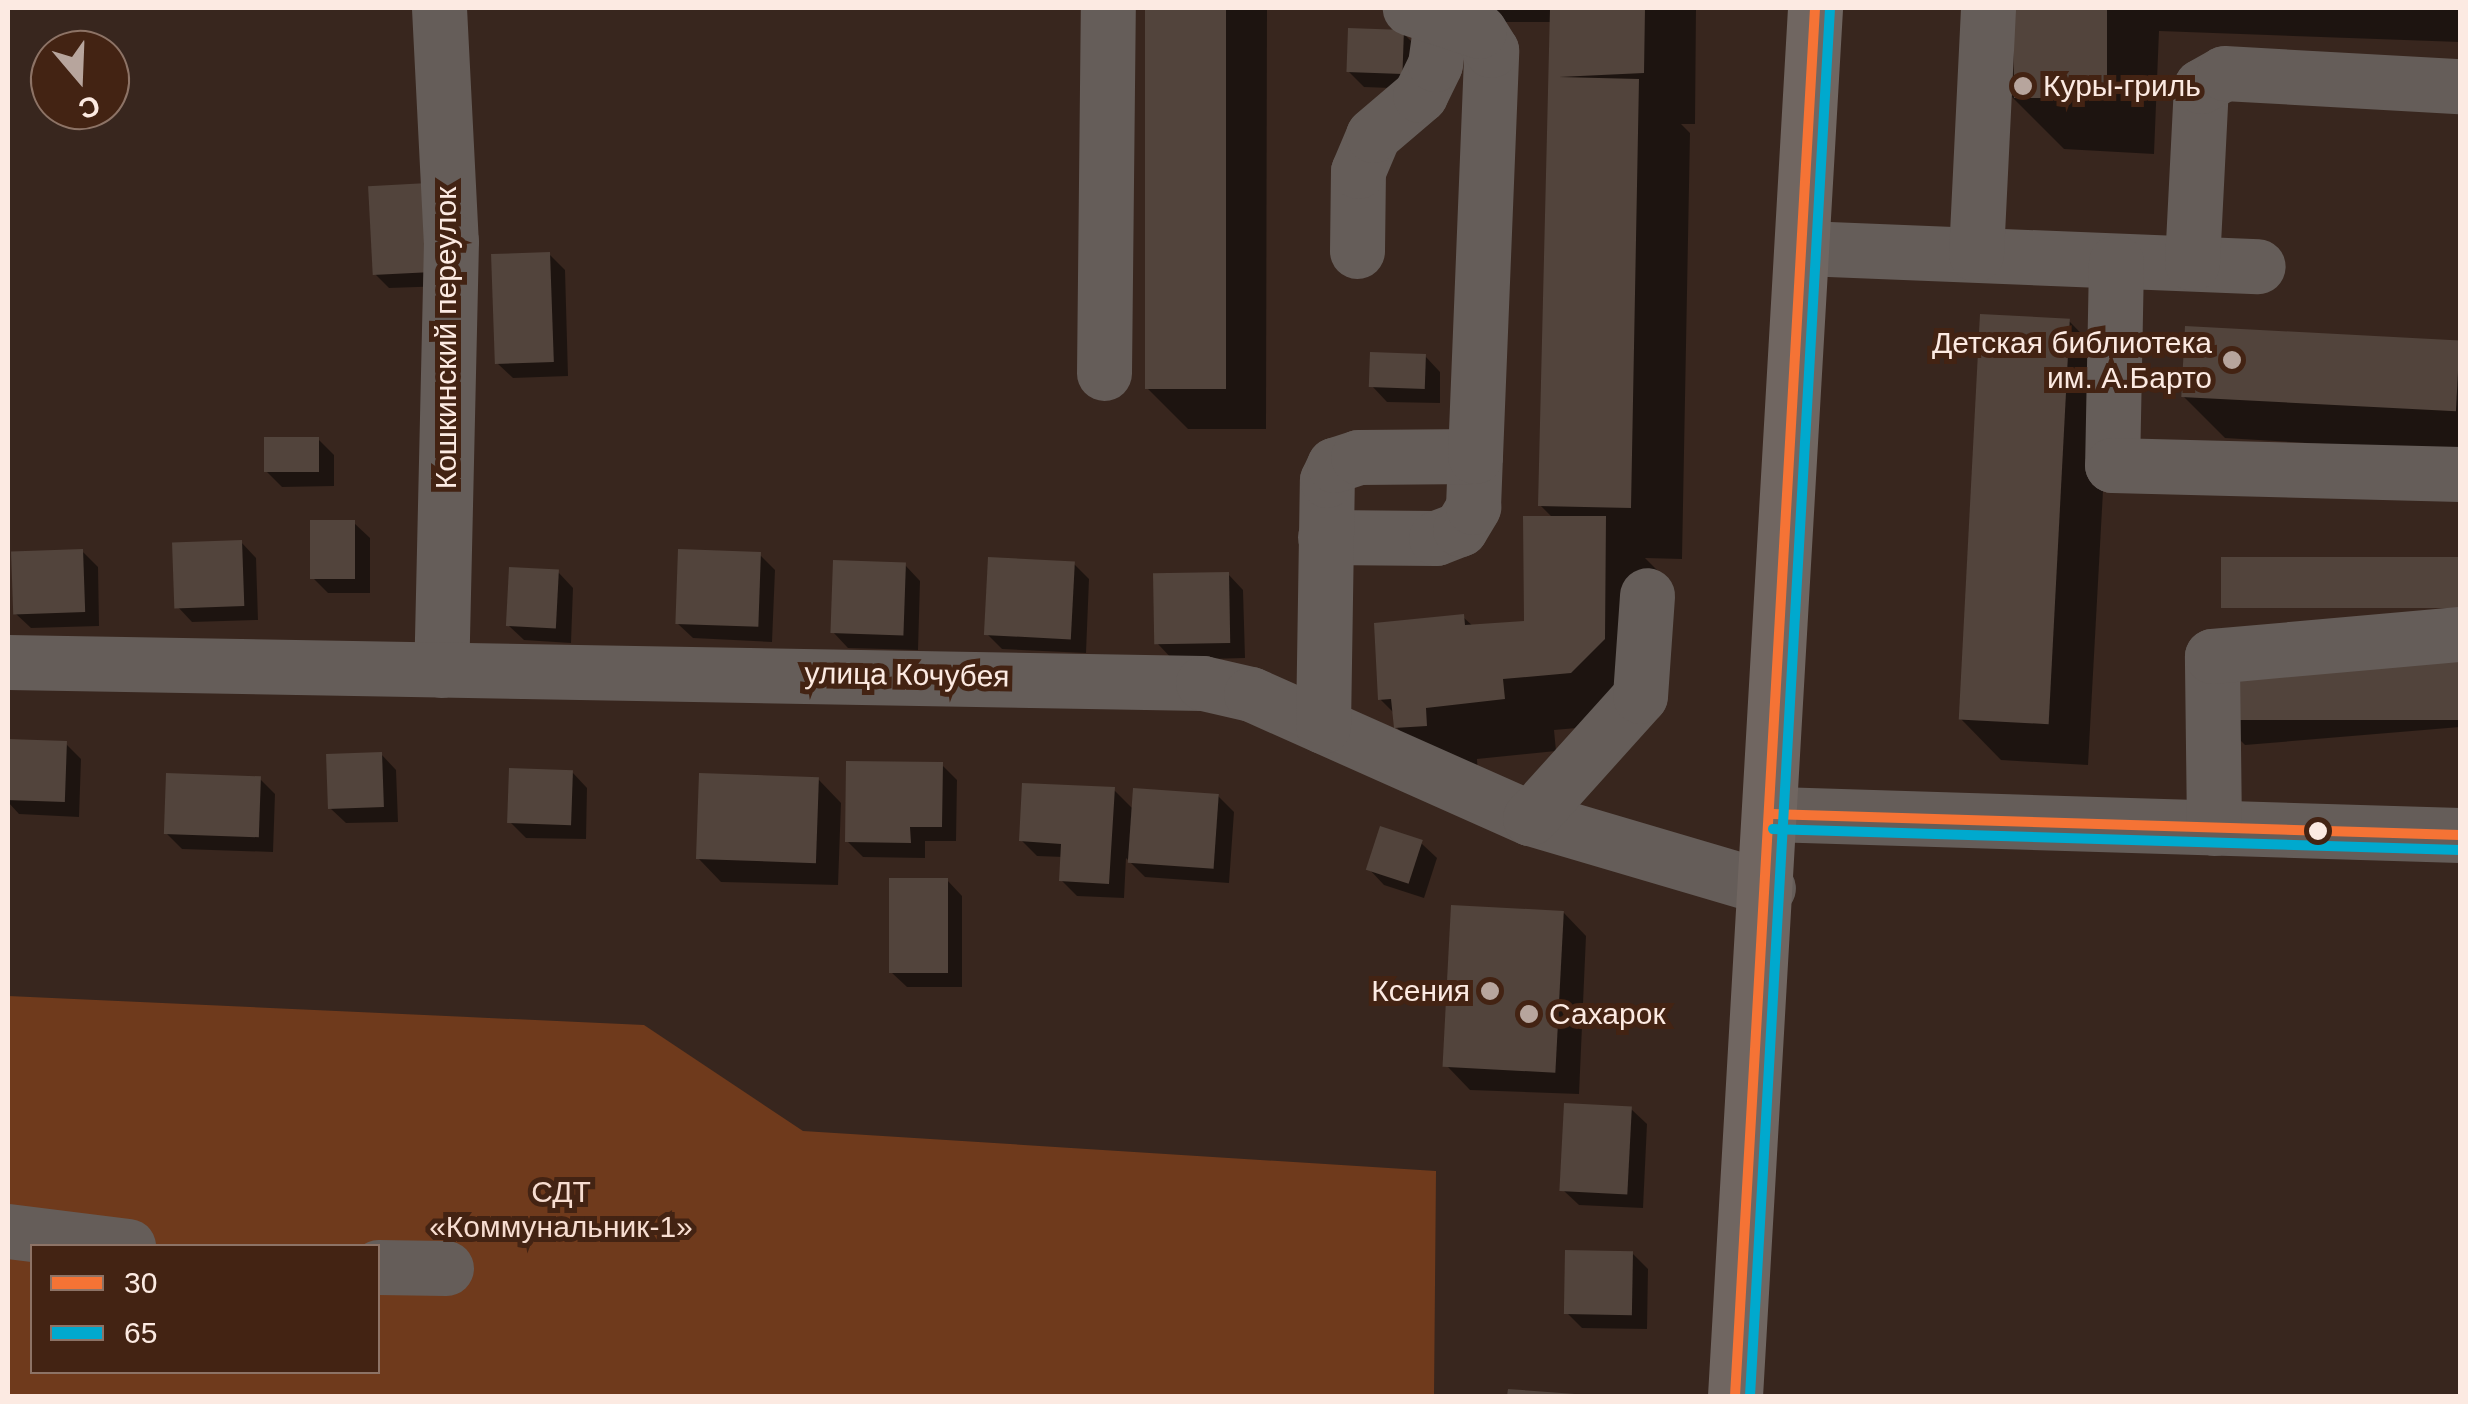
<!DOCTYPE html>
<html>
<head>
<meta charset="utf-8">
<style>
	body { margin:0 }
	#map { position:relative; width:2468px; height:1404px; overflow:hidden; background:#38261e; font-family:Helvetica,sans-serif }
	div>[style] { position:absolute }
	.green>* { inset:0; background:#6f3a1c }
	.shadow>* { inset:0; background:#0007 }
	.building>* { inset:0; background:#52443c; transform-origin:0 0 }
	.minor>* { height:55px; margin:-27.5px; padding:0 27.5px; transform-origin:27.5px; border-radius:27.5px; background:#655d59 }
	.major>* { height:55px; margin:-27.5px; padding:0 27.5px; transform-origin:27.5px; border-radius:27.5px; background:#706661 }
	.bus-1>* { height:10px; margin:-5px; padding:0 5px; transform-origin:5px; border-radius:5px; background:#f57335 }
	.bus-2>* { height:10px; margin:-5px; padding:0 5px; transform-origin:5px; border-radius:5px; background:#00a9ce }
	.dots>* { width:28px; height:28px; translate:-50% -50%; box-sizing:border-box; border:5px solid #432313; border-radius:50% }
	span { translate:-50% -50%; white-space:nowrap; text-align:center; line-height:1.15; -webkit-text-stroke:10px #432313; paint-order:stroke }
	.poi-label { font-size:30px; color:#fceae2 }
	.left { translate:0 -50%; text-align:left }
	.right { translate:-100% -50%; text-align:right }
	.street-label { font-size:30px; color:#fceae2 }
	.park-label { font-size:30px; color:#f7ddd1 }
	.frame { position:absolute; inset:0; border:10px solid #fceae2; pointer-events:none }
	.legend { position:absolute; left:30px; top:1244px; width:350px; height:130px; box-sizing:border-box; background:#432313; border:2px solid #8d7366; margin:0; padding:12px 18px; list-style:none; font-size:30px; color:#fceae2 }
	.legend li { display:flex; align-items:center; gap:20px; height:50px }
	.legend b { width:50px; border:2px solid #8d7366 }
	.north { position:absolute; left:30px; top:30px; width:100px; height:100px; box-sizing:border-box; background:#432313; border:2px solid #8d7366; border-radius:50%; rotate:161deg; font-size:28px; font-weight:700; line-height:40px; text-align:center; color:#fceae2 }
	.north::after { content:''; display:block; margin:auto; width:35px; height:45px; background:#b7a59d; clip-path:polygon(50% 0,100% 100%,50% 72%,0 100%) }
</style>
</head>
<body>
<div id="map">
	<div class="green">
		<div style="clip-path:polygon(evenodd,8px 996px,644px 1025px,803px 1131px,1436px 1171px,1434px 1396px,8px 1396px,8px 996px,32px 1246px,378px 1246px,378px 1372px,32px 1372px,32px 1246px)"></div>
	</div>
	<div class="shadow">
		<div style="clip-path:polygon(1148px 8px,1267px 8px,1266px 429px,1188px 429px,1147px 388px)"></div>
		<div style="clip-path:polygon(1479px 8px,1696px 8px,1695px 124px,1681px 124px,1690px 133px,1682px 559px,1645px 558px,1657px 570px,1656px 691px,1623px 724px,1554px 730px,1556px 751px,1477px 759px,1478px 777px,1448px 779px,1396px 727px,1395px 714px,1380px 699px,1463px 617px,1474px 627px,1526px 623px,1554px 519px,1540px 505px,1553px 22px,1493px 22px)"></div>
		<div style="clip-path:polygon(2017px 8px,2460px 8px,2460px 42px,2159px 31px,2154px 154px,2064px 149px,2012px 97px)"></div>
		<div style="clip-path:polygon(1403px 33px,1418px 48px,1417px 89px,1364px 87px,1348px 71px)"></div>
		<div style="clip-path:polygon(443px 201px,446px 286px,389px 288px,374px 273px)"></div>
		<div style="clip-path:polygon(549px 254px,565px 270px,568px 376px,513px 378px,497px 363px)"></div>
		<div style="clip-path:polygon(2069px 321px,2110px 363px,2088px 765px,2001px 760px,1960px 718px)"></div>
		<div style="clip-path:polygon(2187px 329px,2460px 345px,2460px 452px,2225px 438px,2183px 396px)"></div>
		<div style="clip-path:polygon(1425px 356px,1440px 372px,1440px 403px,1387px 402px,1372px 386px)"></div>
		<div style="clip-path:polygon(318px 439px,334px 455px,334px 486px,282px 487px,266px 471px)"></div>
		<div style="clip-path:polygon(354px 523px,370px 538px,370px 593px,328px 593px,313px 578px)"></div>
		<div style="clip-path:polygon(241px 542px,256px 558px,258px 620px,192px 622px,177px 606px)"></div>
		<div style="clip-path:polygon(82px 551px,98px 567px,99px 626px,31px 628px,15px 613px)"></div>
		<div style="clip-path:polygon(759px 554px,775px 570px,772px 642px,693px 638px,677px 623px)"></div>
		<div style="clip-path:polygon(1074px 564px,1089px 579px,1086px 653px,1002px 649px,987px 634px)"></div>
		<div style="clip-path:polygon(905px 565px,920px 581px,918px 650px,848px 648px,833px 632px)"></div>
		<div style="clip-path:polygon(558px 572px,573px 588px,571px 643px,524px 640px,508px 625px)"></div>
		<div style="clip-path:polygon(1228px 574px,1243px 590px,1245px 658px,1173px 660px,1158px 644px)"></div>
		<div style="clip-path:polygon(2460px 664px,2460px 727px,2245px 745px,2238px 738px,2233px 683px)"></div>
		<div style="clip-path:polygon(8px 741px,66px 744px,81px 759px,79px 817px,19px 814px,8px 802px)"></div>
		<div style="clip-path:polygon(381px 754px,396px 770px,398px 822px,346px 823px,330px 808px)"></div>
		<div style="clip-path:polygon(942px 765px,957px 780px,956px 841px,925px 841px,925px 858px,863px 857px,847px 841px)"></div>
		<div style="clip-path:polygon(572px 772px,587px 788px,586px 839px,526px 838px,510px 822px)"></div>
		<div style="clip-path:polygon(260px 779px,275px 794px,273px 852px,182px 849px,166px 833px)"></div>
		<div style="clip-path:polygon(818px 779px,841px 803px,838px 885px,721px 882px,698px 858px)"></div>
		<div style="clip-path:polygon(1114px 790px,1134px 810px,1218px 796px,1234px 812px,1229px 883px,1145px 877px,1126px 858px,1124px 898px,1077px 896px,1061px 880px,1063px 857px,1037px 856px,1021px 840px)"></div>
		<div style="clip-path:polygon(1421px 843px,1437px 858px,1424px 898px,1384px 885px,1369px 869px)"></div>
		<div style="clip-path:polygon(947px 880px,962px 896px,962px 987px,907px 987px,891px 972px)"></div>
		<div style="clip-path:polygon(1563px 912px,1586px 936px,1579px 1094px,1470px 1090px,1447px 1066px)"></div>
		<div style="clip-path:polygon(1631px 1109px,1647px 1124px,1643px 1208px,1579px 1205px,1563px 1190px)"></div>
		<div style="clip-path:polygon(1632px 1253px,1648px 1269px,1647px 1329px,1582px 1328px,1567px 1313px)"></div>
	</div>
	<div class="building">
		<div style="left:1145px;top:8px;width:81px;height:381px"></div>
		<div style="clip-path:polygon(1550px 8px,1645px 8px,1644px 73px,1559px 77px,1639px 79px,1631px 508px,1538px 506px)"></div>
		<div style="left:2014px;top:8px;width:93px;height:90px"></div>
		<div style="left:1348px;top:28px;width:56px;height:44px;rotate:2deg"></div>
		<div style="left:428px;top:183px;width:89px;height:60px;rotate:87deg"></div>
		<div style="left:550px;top:252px;width:110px;height:59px;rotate:88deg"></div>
		<div style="left:1980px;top:314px;width:90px;height:406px;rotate:3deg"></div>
		<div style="left:2185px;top:326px;width:275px;height:71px;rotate:3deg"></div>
		<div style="left:1370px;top:352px;width:56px;height:35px;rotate:2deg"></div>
		<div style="left:264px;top:437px;width:55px;height:35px"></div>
		<div style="clip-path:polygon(1523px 516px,1606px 516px,1605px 639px,1571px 673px,1503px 679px,1505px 699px,1426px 708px,1427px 726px,1394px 728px,1391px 699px,1378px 700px,1374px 623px,1464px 614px,1465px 625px,1524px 621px)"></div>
		<div style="left:310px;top:520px;width:45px;height:59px"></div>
		<div style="left:242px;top:540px;width:66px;height:70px;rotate:88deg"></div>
		<div style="left:83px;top:549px;width:63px;height:72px;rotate:88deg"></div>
		<div style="left:678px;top:549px;width:83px;height:75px;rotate:2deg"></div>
		<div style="left:988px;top:557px;width:87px;height:78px;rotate:3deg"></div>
		<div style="left:2460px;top:557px;width:51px;height:239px;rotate:90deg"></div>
		<div style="left:833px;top:560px;width:73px;height:73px;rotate:2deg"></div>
		<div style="left:509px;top:567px;width:50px;height:59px;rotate:3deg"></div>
		<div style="left:1229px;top:572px;width:71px;height:76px;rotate:89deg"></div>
		<div style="left:2460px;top:661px;width:59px;height:230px;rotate:90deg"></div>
		<div style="left:8px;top:739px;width:59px;height:61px;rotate:2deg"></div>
		<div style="left:382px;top:752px;width:55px;height:56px;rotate:88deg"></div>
		<div style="clip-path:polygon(846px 761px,943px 762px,942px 827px,910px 827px,911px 843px,845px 842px)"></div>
		<div style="left:509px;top:768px;width:64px;height:55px;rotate:2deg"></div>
		<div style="left:166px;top:773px;width:95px;height:61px;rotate:2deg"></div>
		<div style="left:699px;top:773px;width:120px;height:86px;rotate:2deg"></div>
		<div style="clip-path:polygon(1022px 783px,1115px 787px,1109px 884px,1059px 881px,1061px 844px,1019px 841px)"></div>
		<div style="left:1133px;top:788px;width:86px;height:75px;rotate:4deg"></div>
		<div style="left:1380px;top:826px;width:45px;height:46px;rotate:18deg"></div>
		<div style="left:889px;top:878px;width:59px;height:95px"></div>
		<div style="left:1451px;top:905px;width:113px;height:162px;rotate:3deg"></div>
		<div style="left:1564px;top:1103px;width:68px;height:88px;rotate:3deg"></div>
		<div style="left:1565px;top:1250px;width:68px;height:64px;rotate:1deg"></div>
		<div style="clip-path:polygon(1508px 1389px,1575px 1394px,1575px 1396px,1507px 1396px)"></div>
	</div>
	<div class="minor">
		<div style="left:439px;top:8px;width:233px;rotate:87.1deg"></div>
		<div style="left:451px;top:241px;width:429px;rotate:91.3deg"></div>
		<div style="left:1804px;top:248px;width:454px;rotate:2.3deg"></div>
		<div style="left:1357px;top:251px;width:80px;rotate:-89.3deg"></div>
		<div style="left:1358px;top:171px;width:39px;rotate:-67deg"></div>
		<div style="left:1373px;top:135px;width:62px;rotate:-40.4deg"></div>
		<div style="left:1420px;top:95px;width:34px;rotate:-64deg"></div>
		<div style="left:1435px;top:64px;width:42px;rotate:-81.9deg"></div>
		<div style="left:1976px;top:254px;width:246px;rotate:-87.2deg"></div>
		<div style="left:2116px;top:262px;width:203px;rotate:91.1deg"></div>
		<div style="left:2112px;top:465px;width:348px;rotate:1.5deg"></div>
		<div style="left:2192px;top:263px;width:177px;rotate:-87.1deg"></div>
		<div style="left:2201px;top:86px;width:26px;rotate:-29deg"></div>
		<div style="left:2224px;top:73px;width:236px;rotate:3.2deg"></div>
		<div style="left:1104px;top:373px;width:365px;rotate:-89.4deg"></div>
		<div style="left:1325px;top:537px;width:111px;rotate:0.5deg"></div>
		<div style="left:1436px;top:538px;width:26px;rotate:-21deg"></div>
		<div style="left:1460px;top:529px;width:26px;rotate:-59deg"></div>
		<div style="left:1473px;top:507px;width:51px;rotate:-87.8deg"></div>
		<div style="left:8px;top:662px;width:1195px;rotate:1.01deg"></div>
		<div style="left:1203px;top:683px;width:49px;rotate:12.9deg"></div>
		<div style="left:1251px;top:694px;width:305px;rotate:24deg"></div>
		<div style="left:1530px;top:818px;width:248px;rotate:16.4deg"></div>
		<div style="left:1323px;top:726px;width:246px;rotate:-89.1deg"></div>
		<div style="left:1327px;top:480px;width:17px;rotate:-65deg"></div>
		<div style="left:1334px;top:465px;width:25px;rotate:-18deg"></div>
		<div style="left:1358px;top:457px;width:117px;rotate:-0.5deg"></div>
		<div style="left:1475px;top:456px;width:406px;rotate:-87.7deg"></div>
		<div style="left:1491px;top:50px;width:22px;rotate:-122deg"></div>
		<div style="left:1479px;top:31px;width:73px;rotate:-161.6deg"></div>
		<div style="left:1773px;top:814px;width:687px;rotate:1.75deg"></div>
		<div style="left:1530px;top:818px;width:164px;rotate:-48deg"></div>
		<div style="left:1640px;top:696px;width:101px;rotate:-86deg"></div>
		<div style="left:2214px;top:828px;width:172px;rotate:-90.7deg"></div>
		<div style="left:2212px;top:656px;width:249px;rotate:-5.1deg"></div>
		<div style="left:8px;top:1231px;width:121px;rotate:7.1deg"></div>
		<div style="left:378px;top:1267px;width:68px;rotate:0.8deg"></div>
	</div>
	<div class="major">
		<div style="left:1735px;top:1396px;width:1390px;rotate:-86.7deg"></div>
	</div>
	<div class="bus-1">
		<div style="left:1773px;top:814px;width:687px;rotate:1.75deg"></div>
		<div style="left:1735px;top:1396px;width:1390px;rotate:-86.7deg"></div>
	</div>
	<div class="bus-2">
		<div style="left:1773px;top:829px;width:687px;rotate:1.75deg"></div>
		<div style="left:1750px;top:1396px;width:1389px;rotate:-86.7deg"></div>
	</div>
	<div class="dots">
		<div style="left:2023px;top:86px;background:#b7a59d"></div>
		<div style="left:2232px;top:360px;background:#b7a59d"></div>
		<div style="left:2318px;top:831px;background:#fceae2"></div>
		<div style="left:1490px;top:991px;background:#b7a59d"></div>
		<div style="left:1529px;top:1014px;background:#b7a59d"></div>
	</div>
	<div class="poi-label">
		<span class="left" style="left:2043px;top:86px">Куры-гриль</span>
		<span class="right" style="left:2212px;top:360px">Детская библиотека<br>им. А.Барто</span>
		<span class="right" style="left:1470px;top:991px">Ксения</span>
		<span class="left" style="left:1549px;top:1014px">Сахарок</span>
	</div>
	<div class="street-label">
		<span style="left:446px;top:338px;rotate:-90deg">Кошкинский переулок</span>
		<span style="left:907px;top:675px;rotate:1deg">улица Кочубея</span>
	</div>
	<div class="park-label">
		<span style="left:561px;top:1209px">СДТ<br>«Коммунальник-1»</span>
	</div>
	<div class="frame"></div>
	<ul class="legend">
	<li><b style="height:12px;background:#f57335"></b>30</li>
	<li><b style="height:12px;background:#00a9ce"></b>65</li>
	</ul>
	<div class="north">С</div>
</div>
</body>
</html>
